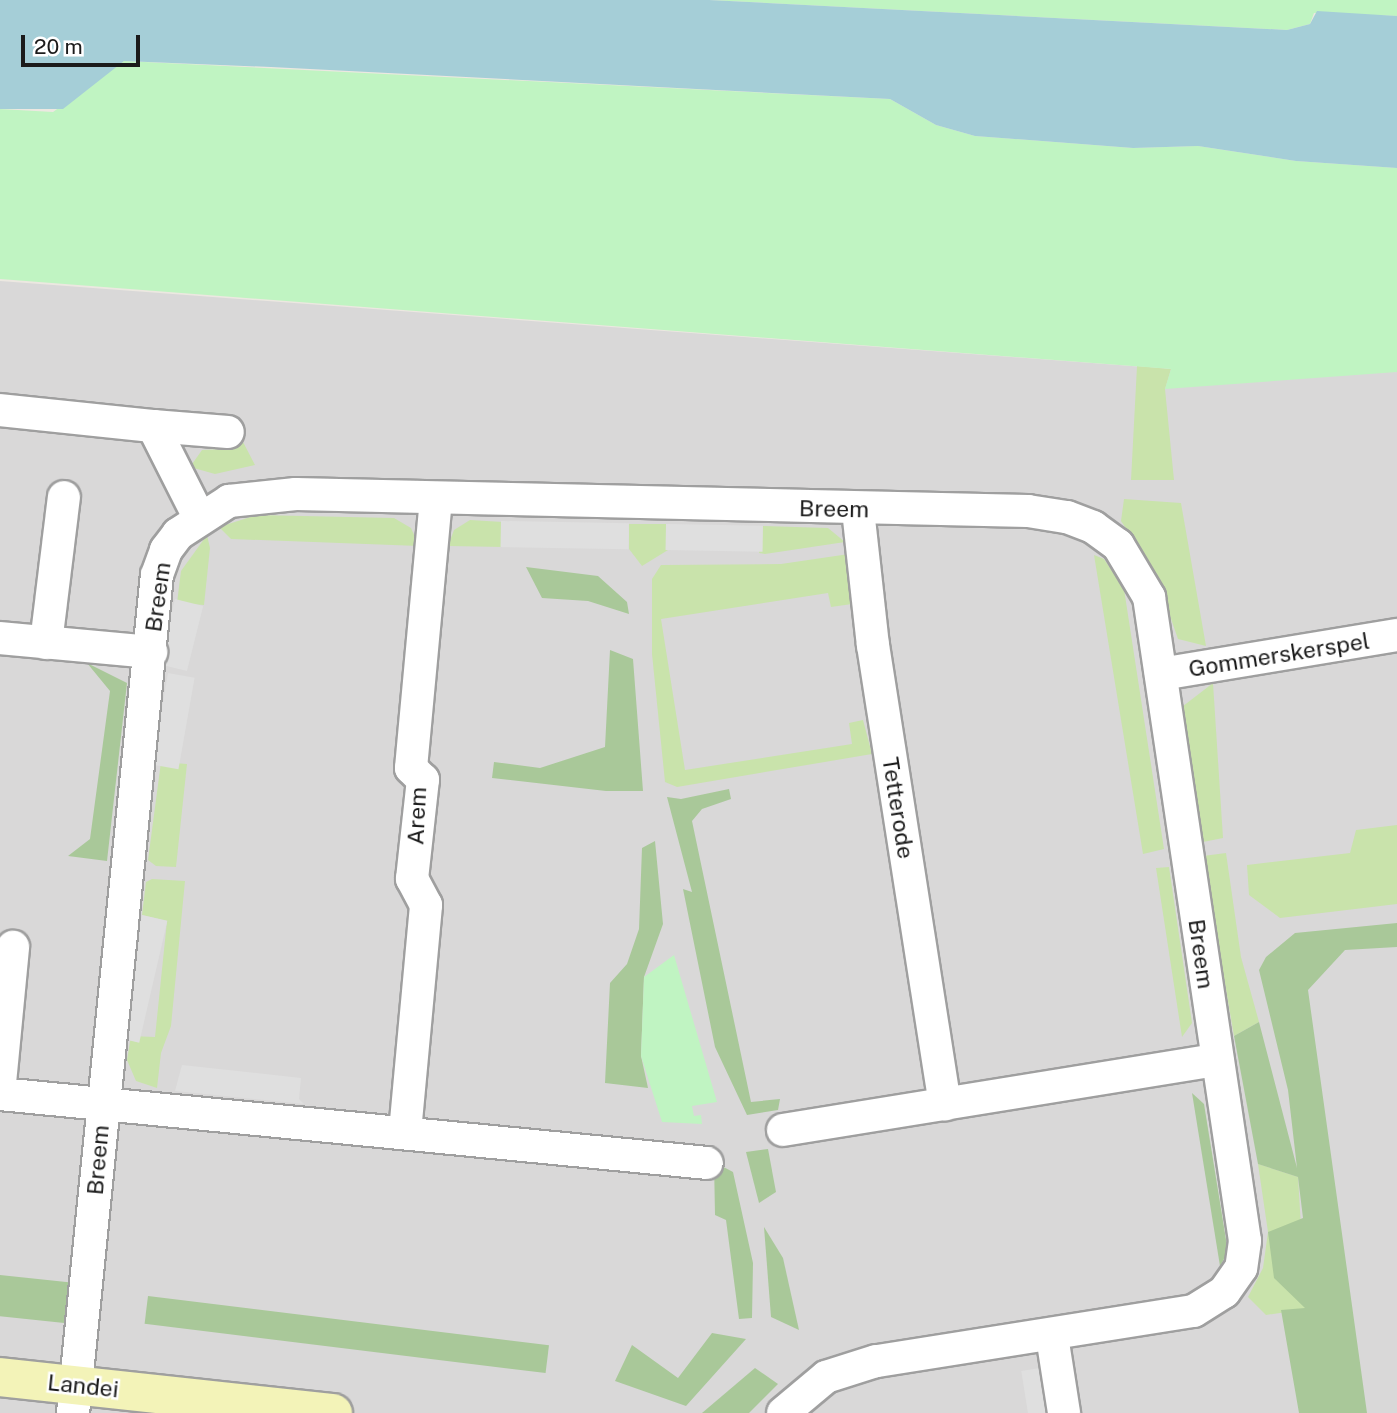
<!DOCTYPE html>
<html>
<head>
<meta charset="utf-8">
<style>
	body { margin:0 }
	#map { position:relative; width:1397px; height:1413px; overflow:hidden; background:#ece8e1; font-family:"Public Sans",sans-serif }
	div>[style] { position:absolute }
	.residential>* { inset:0; background:#d9d8d8 }
	.grass>* { inset:0; background:#c9e3ab }
	.forest>* { inset:0; background:#a9c899; transform-origin:0 0 }
	.park>* { inset:0; background:#c0f4c2 }
	.parking>* { inset:0; background:#dfdfdf; transform-origin:0 0 }
	.water>* { inset:0; background:#a5ced7 }
	.roads { filter:drop-shadow(2px 0 #9f9f9f) drop-shadow(-2px 0 #9f9f9f) drop-shadow(0 2px #9f9f9f) drop-shadow(0 -2px #9f9f9f) }
	.street>* { height:32px; margin:-16px; padding:0 16px; transform-origin:16px; border-radius:16px; background:#fff }
	.secondary>* { height:38px; margin:-19px; padding:0 19px; transform-origin:19px; border-radius:19px; background:#f3f3b8 }
	span { translate:-50% -50%; white-space:nowrap; text-align:center; line-height:1.15; -webkit-text-stroke:5px #fff; paint-order:stroke }
	.street-label { font-size:23px; color:#1b1b1b }
	.scale { position:absolute; left:21px; top:35px; width:119px; height:32px; box-sizing:border-box; border:4px solid #1b1b1b; border-top:0; padding-left:9px; font-size:21px; line-height:24px; white-space:nowrap; color:#1b1b1b; -webkit-text-stroke:5px #fff; paint-order:stroke }
</style>
</head>
<body>
<div id="map">
	<div class="residential">
		<div style="clip-path:polygon(0 281px,1171px 369px,1397px 372px,1397px 1413px,0 1413px)"></div>
	</div>
	<div class="grass">
		<div style="clip-path:polygon(1137px 366px,1171px 369px,1165px 389px,1174px 480px,1131px 480px)"></div>
		<div style="clip-path:polygon(227px 439px,242px 440px,255px 465px,215px 474px,190px 467px,202px 450px,225px 449px)"></div>
		<div style="clip-path:polygon(1124px 499px,1181px 503px,1206px 646px,1178px 639px,1154px 570px,1121px 521px)"></div>
		<div style="clip-path:polygon(257px 515px,394px 518px,411px 528px,419px 546px,231px 539px,219px 527px)"></div>
		<div style="clip-path:polygon(470px 520px,503px 522px,505px 547px,448px 546px,454px 530px)"></div>
		<div style="clip-path:polygon(629px 524px,666px 524px,668px 550px,642px 566px,629px 549px)"></div>
		<div style="clip-path:polygon(763px 526px,828px 528px,845px 542px,765px 554px,759px 553px)"></div>
		<div style="clip-path:polygon(207px 535px,210px 548px,204px 605px,177px 603px,181px 571px)"></div>
		<div style="clip-path:polygon(849px 554px,852px 604px,831px 607px,828px 593px,661px 619px,685px 770px,852px 744px,849px 723px,863px 720px,872px 754px,677px 787px,665px 782px,652px 654px,652px 579px,661px 565px,781px 564px)"></div>
		<div style="clip-path:polygon(1094px 555px,1104px 559px,1124px 589px,1164px 849px,1143px 854px)"></div>
		<div style="clip-path:polygon(1213px 683px,1223px 838px,1203px 842px,1178px 710px)"></div>
		<div style="clip-path:polygon(161px 762px,187px 764px,176px 867px,156px 866px,148px 860px)"></div>
		<div style="clip-path:polygon(1397px 825px,1397px 904px,1280px 918px,1249px 895px,1247px 865px,1350px 853px,1356px 830px)"></div>
		<div style="clip-path:polygon(1226px 853px,1241px 957px,1259px 1022px,1234px 1036px,1203px 856px)"></div>
		<div style="clip-path:polygon(1169px 867px,1192px 1023px,1182px 1037px,1156px 868px)"></div>
		<div style="clip-path:polygon(152px 879px,185px 881px,171px 1026px,161px 1053px,157px 1088px,136px 1081px,127px 1060px,131px 1036px,155px 1037px,167px 921px,142px 915px,146px 882px)"></div>
		<div style="clip-path:polygon(1258px 1164px,1298px 1177px,1306px 1309px,1266px 1315px,1248px 1297px,1263px 1268px,1268px 1232px)"></div>
	</div>
	<div class="forest">
		<div style="clip-path:polygon(526px 567px,598px 576px,627px 602px,629px 614px,588px 601px,542px 598px)"></div>
		<div style="clip-path:polygon(610px 650px,633px 659px,643px 791px,606px 791px,492px 778px,494px 762px,540px 768px,605px 747px)"></div>
		<div style="clip-path:polygon(87px 663px,127px 683px,107px 861px,68px 856px,90px 839px,110px 691px)"></div>
		<div style="clip-path:polygon(729px 789px,731px 799px,702px 809px,692px 821px,751px 1102px,780px 1099px,778px 1110px,747px 1115px,715px 1047px,683px 889px,692px 892px,667px 797px,681px 799px)"></div>
		<div style="clip-path:polygon(655px 841px,663px 924px,644px 977px,641px 1056px,648px 1088px,605px 1083px,610px 983px,627px 964px,639px 929px,642px 848px)"></div>
		<div style="clip-path:polygon(1397px 923px,1397px 947px,1345px 950px,1308px 990px,1367px 1413px,1299px 1413px,1281px 1310px,1305px 1308px,1274px 1278px,1268px 1232px,1303px 1218px,1298px 1177px,1258px 1164px,1234px 1036px,1259px 1022px,1297px 1168px,1288px 1090px,1259px 970px,1266px 957px,1295px 933px)"></div>
		<div style="clip-path:polygon(1192px 1093px,1204px 1104px,1228px 1252px,1220px 1266px)"></div>
		<div style="clip-path:polygon(768px 1149px,776px 1192px,759px 1203px,746px 1152px)"></div>
		<div style="clip-path:polygon(714px 1162px,733px 1172px,753px 1263px,752px 1318px,739px 1319px,726px 1220px,715px 1215px)"></div>
		<div style="clip-path:polygon(764px 1227px,783px 1258px,799px 1330px,771px 1317px)"></div>
		<div style="left:0;top:1275px;width:69px;height:41px;rotate:6deg"></div>
		<div style="left:148px;top:1296px;width:404px;height:28px;rotate:7deg"></div>
		<div style="clip-path:polygon(712px 1333px,746px 1339px,686px 1406px,615px 1381px,632px 1345px,678px 1378px)"></div>
		<div style="clip-path:polygon(755px 1368px,778px 1384px,749px 1413px,702px 1413px)"></div>
	</div>
	<div class="park">
		<div style="clip-path:polygon(709px 0,1397px 0,1397px 16px,1314px 13px,1310px 24px,1287px 30px)"></div>
		<div style="clip-path:polygon(124px 61px,890px 99px,936px 125px,975px 136px,1133px 148px,1198px 146px,1296px 161px,1397px 168px,1397px 372px,1165px 389px,1171px 369px,0 279px,0 109px,53px 112px)"></div>
		<div style="clip-path:polygon(674px 955px,717px 1102px,692px 1106px,694px 1116px,701px 1115px,702px 1124px,662px 1122px,641px 1056px,644px 977px)"></div>
	</div>
	<div class="parking">
		<div style="left:501px;top:521px;width:128px;height:26px;rotate:1deg"></div>
		<div style="left:666px;top:524px;width:97px;height:26px;rotate:1deg"></div>
		<div style="left:175px;top:599px;width:29px;height:67px;rotate:14deg"></div>
		<div style="left:168px;top:673px;width:27px;height:93px;rotate:10deg"></div>
		<div style="left:142px;top:915px;width:26px;height:125px;rotate:13deg"></div>
		<div style="clip-path:polygon(182px 1065px,301px 1078px,299px 1099px,304px 1104px,175px 1091px)"></div>
		<div style="left:1046px;top:1367px;width:47px;height:25px;rotate:81deg"></div>
	</div>
	<div class="water">
		<div style="clip-path:polygon(0 0,709px 0,1287px 30px,1310px 24px,1317px 11px,1397px 16px,1397px 168px,1296px 161px,1198px 146px,1133px 148px,975px 136px,936px 125px,890px 99px,271px 67px,124px 61px,63px 109px,0 109px)"></div>
	</div>
	<div class="roads">
		<div class="street">
			<div style="left:0;top:410px;width:154px;rotate:6deg"></div>
			<div style="left:153px;top:426px;width:102px;rotate:63.2deg"></div>
			<div style="left:153px;top:426px;width:75px;rotate:4.6deg"></div>
			<div style="left:858px;top:510px;width:136px;rotate:83.7deg"></div>
			<div style="left:873px;top:645px;width:465px;rotate:81.1deg"></div>
			<div style="left:0;top:638px;width:152px;rotate:5.3deg"></div>
			<div style="left:46px;top:643px;width:147px;rotate:-83deg"></div>
			<div style="left:1161px;top:674px;width:239px;rotate:-9.4deg"></div>
			<div style="left:0;top:1083px;width:137px;rotate:-84.5deg"></div>
			<div style="left:0;top:1094px;width:710px;rotate:5.57deg"></div>
			<div style="left:783px;top:1130px;width:440px;rotate:-9.2deg"></div>
			<div style="left:405px;top:1132px;width:228px;rotate:-84.7deg"></div>
			<div style="left:426px;top:905px;width:30px;rotate:-118deg"></div>
			<div style="left:412px;top:879px;width:100px;rotate:-83.7deg"></div>
			<div style="left:423px;top:780px;width:17px;rotate:-135deg"></div>
			<div style="left:411px;top:768px;width:270px;rotate:-84.7deg"></div>
			<div style="left:1052px;top:1336px;width:78px;rotate:81.1deg"></div>
			<div style="left:73px;top:1413px;width:842px;rotate:-84.28deg"></div>
			<div style="left:157px;top:575px;width:27px;rotate:-70deg"></div>
			<div style="left:166px;top:550px;width:20px;rotate:-53deg"></div>
			<div style="left:178px;top:534px;width:61px;rotate:-32.9deg"></div>
			<div style="left:229px;top:501px;width:67px;rotate:-6deg"></div>
			<div style="left:296px;top:494px;width:732px;rotate:1.33deg"></div>
			<div style="left:1028px;top:511px;width:39px;rotate:9deg"></div>
			<div style="left:1067px;top:517px;width:28px;rotate:21deg"></div>
			<div style="left:1093px;top:527px;width:31px;rotate:36deg"></div>
			<div style="left:1118px;top:545px;width:61px;rotate:59.2deg"></div>
			<div style="left:1149px;top:597px;width:651px;rotate:81.52deg"></div>
			<div style="left:1245px;top:1241px;width:27px;rotate:98deg"></div>
			<div style="left:1241px;top:1268px;width:29px;rotate:125deg"></div>
			<div style="left:1224px;top:1292px;width:36px;rotate:148deg"></div>
			<div style="left:1193px;top:1311px;width:321px;rotate:171deg"></div>
			<div style="left:876px;top:1361px;width:52px;rotate:162.3deg"></div>
			<div style="left:826px;top:1377px;width:56px;rotate:140.1deg"></div>
		</div>
		<div class="secondary">
			<div style="left:0;top:1377px;width:335px;rotate:6.2deg"></div>
		</div>
	</div>
	<div class="street-label">
		<span style="left:834px;top:509px;rotate:1deg">Breem</span>
		<span style="left:158px;top:597px;rotate:-82deg">Breem</span>
		<span style="left:1279px;top:655px;rotate:-9deg">Gommerskerspel</span>
		<span style="left:898px;top:808px;rotate:81deg">Tetterode</span>
		<span style="left:417px;top:816px;rotate:-87deg">Arem</span>
		<span style="left:1201px;top:954px;rotate:82deg">Breem</span>
		<span style="left:98px;top:1160px;rotate:-85deg">Breem</span>
		<span style="left:83px;top:1386px;rotate:6deg">Landei</span>
	</div>
	<div class="scale">20 m</div>
</div>
</body>
</html>
